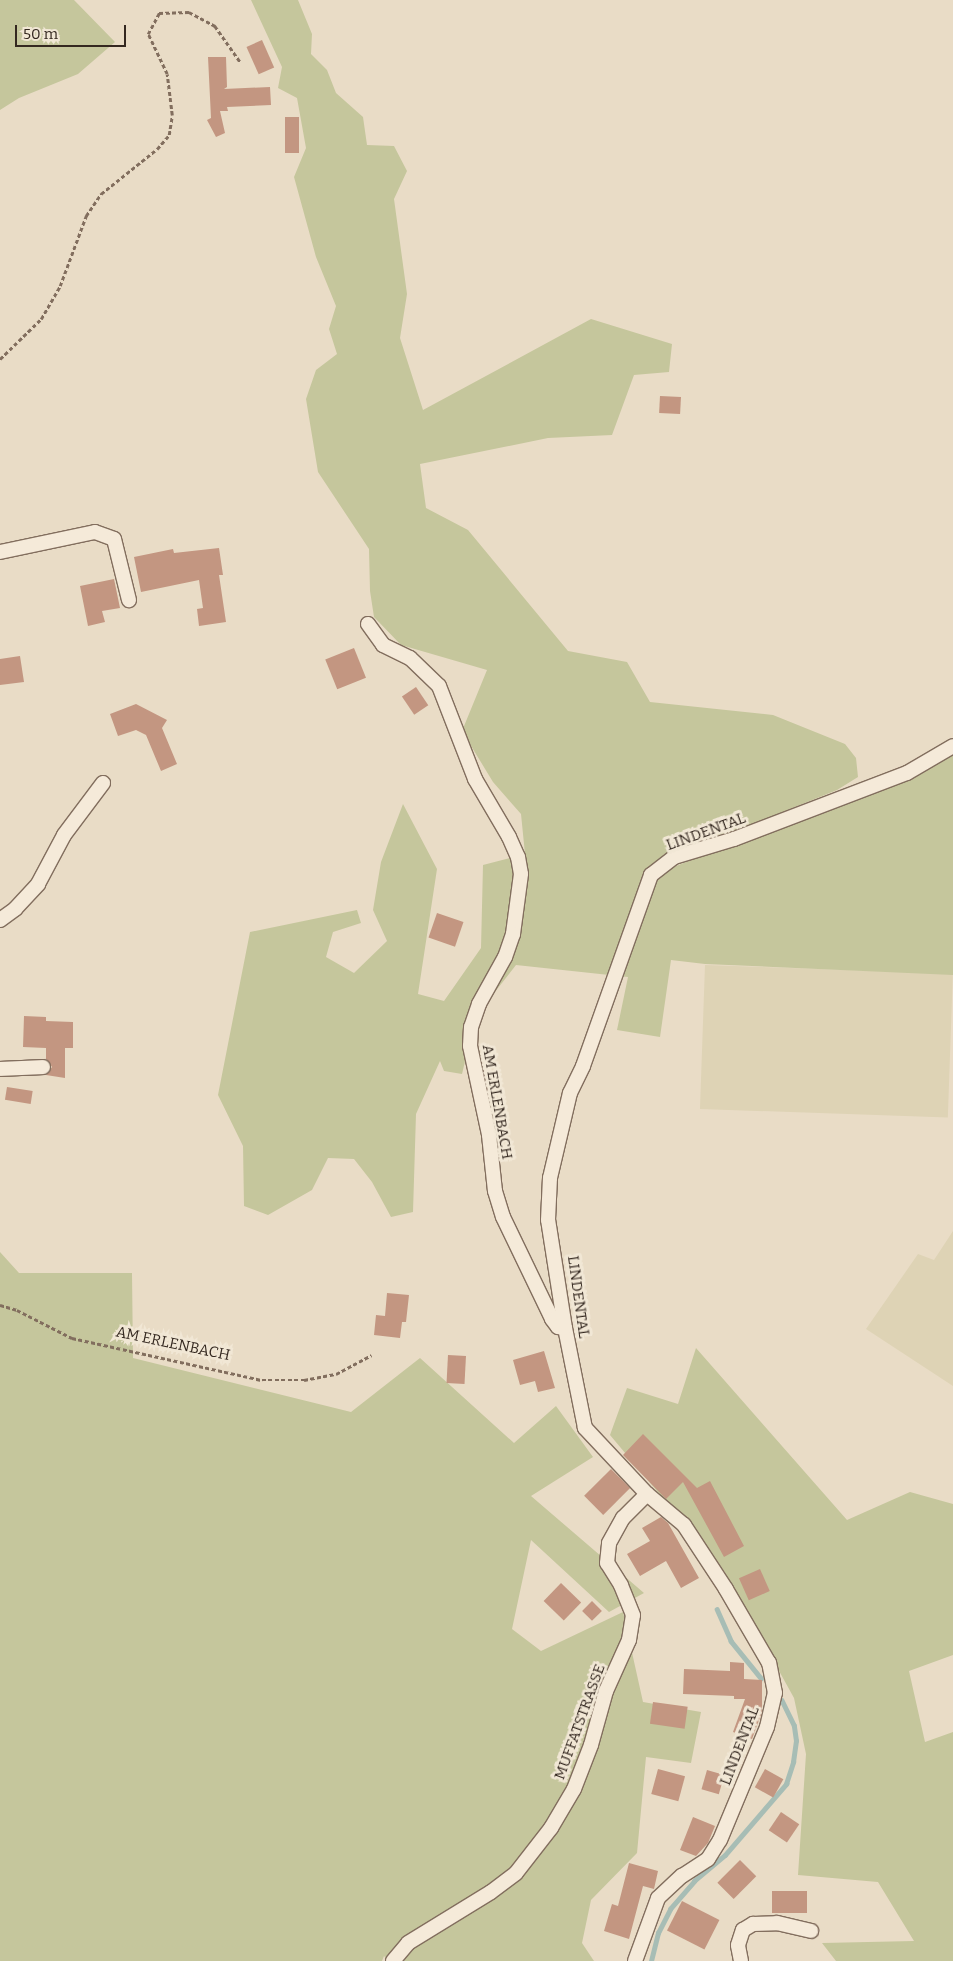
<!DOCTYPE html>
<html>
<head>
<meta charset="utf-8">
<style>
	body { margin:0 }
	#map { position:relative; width:953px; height:1961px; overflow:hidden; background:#e9dcc6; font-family:Bitter,serif }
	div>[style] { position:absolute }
	.farmland>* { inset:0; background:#ded3b5; transform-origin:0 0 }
	.green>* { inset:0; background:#c5c69c }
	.stream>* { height:4.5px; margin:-2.25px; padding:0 2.25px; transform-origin:2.25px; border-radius:2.25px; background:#a7bdb5 }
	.building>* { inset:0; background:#c39681; transform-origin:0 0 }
	.path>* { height:2.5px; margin-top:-1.25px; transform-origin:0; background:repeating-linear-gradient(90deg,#826e5e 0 4px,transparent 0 6.5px) }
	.roads { filter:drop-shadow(1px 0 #826e5e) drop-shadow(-1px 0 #826e5e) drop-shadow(0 1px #826e5e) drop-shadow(0 -1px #826e5e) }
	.minor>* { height:14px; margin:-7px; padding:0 7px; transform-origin:7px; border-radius:7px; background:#f5ead9 }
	span { translate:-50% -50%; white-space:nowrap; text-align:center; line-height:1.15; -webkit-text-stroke:5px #f1e7d5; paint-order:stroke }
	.street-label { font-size:15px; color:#342820 }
	.scale { position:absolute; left:15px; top:25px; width:111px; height:22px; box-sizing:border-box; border:2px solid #342820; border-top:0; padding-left:6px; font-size:15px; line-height:18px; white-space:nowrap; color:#342820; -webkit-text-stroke:4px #f1e7d5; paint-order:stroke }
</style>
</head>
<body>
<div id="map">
	<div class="farmland">
		<div style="left:705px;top:965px;width:248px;height:144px;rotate:2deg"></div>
		<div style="clip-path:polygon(953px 1231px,953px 1386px,866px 1329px,918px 1254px,934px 1260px)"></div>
	</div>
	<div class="green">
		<div style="clip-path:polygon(0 0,74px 0,115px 42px,78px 74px,19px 98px,0 110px)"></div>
		<div style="clip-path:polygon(251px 0,298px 0,312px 34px,311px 54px,327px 70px,336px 93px,363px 117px,367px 145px,394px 146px,407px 171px,394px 199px,407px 294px,400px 338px,423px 410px,591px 319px,672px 344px,669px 372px,634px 375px,612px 435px,548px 438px,420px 464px,426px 508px,468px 530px,568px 651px,627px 662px,650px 702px,773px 715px,845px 744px,856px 758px,858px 777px,837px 790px,725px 835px,663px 855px,671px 868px,734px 843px,867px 796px,909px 779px,953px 753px,953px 975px,705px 964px,671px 960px,660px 1037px,617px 1030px,628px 977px,516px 965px,476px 1016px,462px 1074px,444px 1071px,440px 1061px,416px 1114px,413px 1212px,391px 1217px,372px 1182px,354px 1159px,328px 1158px,312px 1190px,268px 1215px,244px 1206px,243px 1146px,218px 1095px,250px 932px,357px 910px,361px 923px,333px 932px,326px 957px,354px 973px,387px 941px,373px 910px,381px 862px,403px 804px,437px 869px,418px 994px,444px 1001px,481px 948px,483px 865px,525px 854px,521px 814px,493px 782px,462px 731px,487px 670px,401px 645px,374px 617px,370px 591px,369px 549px,318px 472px,306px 399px,316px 370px,337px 354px,329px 329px,336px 306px,316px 257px,294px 177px,306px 148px,297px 98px,278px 88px,282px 67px)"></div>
		<div style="clip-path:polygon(0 1252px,19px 1273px,132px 1273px,133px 1358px,351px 1412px,420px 1358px,514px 1443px,556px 1406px,593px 1457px,531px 1496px,644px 1593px,609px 1612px,531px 1540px,512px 1629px,541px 1651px,623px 1612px,643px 1702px,701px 1712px,691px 1763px,646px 1757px,637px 1853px,591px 1900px,582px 1943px,594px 1961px,388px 1961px,384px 1956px,382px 1961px,0 1961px)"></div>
		<div style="clip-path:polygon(696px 1348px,847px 1520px,910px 1492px,953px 1504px,953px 1655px,909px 1671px,925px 1742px,953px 1732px,953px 1961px,836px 1961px,822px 1943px,914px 1941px,878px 1882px,798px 1875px,806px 1754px,794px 1698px,724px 1571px,610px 1435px,627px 1388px,678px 1404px)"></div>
	</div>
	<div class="stream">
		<div style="left:717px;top:1609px;width:35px;rotate:66deg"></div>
		<div style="left:731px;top:1641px;width:48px;rotate:51deg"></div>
		<div style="left:651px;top:1961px;width:29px;rotate:-76deg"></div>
		<div style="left:658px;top:1933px;width:27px;rotate:-63deg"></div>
		<div style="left:670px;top:1909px;width:37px;rotate:-49deg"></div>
		<div style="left:694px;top:1881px;width:40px;rotate:-40deg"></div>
		<div style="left:725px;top:1855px;width:94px;rotate:-49.3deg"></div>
		<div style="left:786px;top:1784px;width:23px;rotate:-72deg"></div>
		<div style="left:793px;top:1762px;width:21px;rotate:-82deg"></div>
		<div style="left:796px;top:1741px;width:15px;rotate:-98deg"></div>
		<div style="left:794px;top:1726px;width:28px;rotate:-116deg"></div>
	</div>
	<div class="building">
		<div style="left:262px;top:40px;width:30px;height:17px;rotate:66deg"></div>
		<div style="clip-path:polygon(208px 57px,226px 57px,227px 87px,224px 89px,270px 87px,271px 105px,227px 107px,228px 111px,220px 111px,225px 133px,216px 137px,207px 120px,211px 118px)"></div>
		<div style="left:285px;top:117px;width:14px;height:36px"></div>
		<div style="left:660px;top:396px;width:21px;height:17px;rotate:3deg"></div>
		<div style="clip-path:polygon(219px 548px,223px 575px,219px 575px,226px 622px,199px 626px,197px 609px,203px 608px,199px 580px,141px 592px,134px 557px,173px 549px,174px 553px)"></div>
		<div style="clip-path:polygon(114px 579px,120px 608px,102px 611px,105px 622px,88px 626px,80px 586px)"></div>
		<div style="left:354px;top:648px;width:32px;height:31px;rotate:68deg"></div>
		<div style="clip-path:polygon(20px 656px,24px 682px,0 685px,0 659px)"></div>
		<div style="left:416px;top:687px;width:22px;height:17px;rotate:56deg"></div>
		<div style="clip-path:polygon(136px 704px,167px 720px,162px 728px,177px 764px,161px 771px,146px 735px,136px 730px,118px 736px,110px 714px)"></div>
		<div style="left:437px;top:913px;width:28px;height:26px;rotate:19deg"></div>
		<div style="clip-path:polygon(24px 1016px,46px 1017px,46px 1021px,73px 1022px,73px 1048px,65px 1048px,65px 1078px,46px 1075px,52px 1067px,46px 1059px,46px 1048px,23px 1047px)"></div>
		<div style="left:7px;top:1087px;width:26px;height:13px;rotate:9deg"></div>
		<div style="clip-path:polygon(387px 1293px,409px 1295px,406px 1322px,402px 1322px,400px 1338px,374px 1335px,376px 1315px,385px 1316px)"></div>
		<div style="clip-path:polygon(544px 1351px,555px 1388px,538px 1392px,535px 1381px,520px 1385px,513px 1360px)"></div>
		<div style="left:448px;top:1355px;width:18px;height:28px;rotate:3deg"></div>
		<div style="clip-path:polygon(643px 1434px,697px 1488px,710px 1481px,744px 1546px,724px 1557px,683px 1482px,666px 1499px,623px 1455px)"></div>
		<div style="left:611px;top:1469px;width:27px;height:38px;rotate:45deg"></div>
		<div style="clip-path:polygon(661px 1517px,668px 1523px,699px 1578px,681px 1588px,666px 1561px,640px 1576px,627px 1554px,650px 1541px,642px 1528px)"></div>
		<div style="left:760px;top:1569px;width:24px;height:23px;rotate:66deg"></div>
		<div style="left:561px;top:1583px;width:28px;height:25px;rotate:44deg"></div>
		<div style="left:592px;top:1601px;width:14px;height:14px;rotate:45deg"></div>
		<div style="clip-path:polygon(730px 1662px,744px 1663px,744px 1679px,762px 1680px,762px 1712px,752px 1739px,733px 1732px,745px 1699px,734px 1699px,734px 1696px,683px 1694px,684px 1669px,730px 1671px)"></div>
		<div style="left:653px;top:1702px;width:35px;height:22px;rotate:8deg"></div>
		<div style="left:658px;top:1769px;width:28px;height:26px;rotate:15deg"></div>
		<div style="left:765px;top:1769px;width:21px;height:21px;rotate:29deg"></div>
		<div style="left:707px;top:1770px;width:18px;height:20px;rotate:16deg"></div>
		<div style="left:781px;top:1812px;width:22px;height:22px;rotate:34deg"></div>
		<div style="clip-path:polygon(693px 1817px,715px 1826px,708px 1843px,696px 1856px,680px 1850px)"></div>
		<div style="left:740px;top:1860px;width:23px;height:32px;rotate:45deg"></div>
		<div style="clip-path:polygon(629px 1863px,658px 1871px,654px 1889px,643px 1886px,629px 1939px,604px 1931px,612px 1904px,618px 1906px)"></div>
		<div style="left:807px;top:1891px;width:22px;height:35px;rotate:90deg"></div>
		<div style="left:682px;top:1901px;width:42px;height:33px;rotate:27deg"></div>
	</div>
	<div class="path">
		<div style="left:0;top:359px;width:57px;rotate:-44.3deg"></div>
		<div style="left:41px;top:319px;width:38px;rotate:-60deg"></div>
		<div style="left:60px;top:286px;width:75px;rotate:-69.6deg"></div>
		<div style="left:86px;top:216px;width:27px;rotate:-56deg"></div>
		<div style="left:101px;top:194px;width:72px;rotate:-38.8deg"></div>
		<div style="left:157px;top:149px;width:18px;rotate:-49deg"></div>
		<div style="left:169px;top:135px;width:20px;rotate:-81deg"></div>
		<div style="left:172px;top:115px;width:41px;rotate:-97deg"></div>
		<div style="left:167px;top:74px;width:44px;rotate:-115.4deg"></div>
		<div style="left:148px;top:34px;width:24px;rotate:-62deg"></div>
		<div style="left:159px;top:13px;width:30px;rotate:-2deg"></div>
		<div style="left:189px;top:12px;width:30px;rotate:28deg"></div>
		<div style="left:215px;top:26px;width:45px;rotate:54.9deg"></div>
		<div style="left:0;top:1305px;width:18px;rotate:16deg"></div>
		<div style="left:17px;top:1310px;width:62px;rotate:27deg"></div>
		<div style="left:72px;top:1338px;width:195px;rotate:12.5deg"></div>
		<div style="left:262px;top:1380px;width:42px"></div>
		<div style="left:304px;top:1380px;width:33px;rotate:-11deg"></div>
		<div style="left:336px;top:1374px;width:40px;rotate:-28deg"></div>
	</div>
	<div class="roads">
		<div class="minor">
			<div style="left:0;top:552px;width:97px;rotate:-11.9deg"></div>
			<div style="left:95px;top:532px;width:20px;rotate:20deg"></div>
			<div style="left:114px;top:539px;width:63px;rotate:76.2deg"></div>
			<div style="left:368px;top:624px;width:26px;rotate:54deg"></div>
			<div style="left:383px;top:645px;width:30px;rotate:26deg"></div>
			<div style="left:410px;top:658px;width:40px;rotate:44deg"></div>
			<div style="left:439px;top:686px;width:100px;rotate:68.8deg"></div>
			<div style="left:475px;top:779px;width:67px;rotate:59.6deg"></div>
			<div style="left:509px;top:837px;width:22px;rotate:66deg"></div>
			<div style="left:518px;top:857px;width:17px;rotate:80deg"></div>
			<div style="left:521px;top:874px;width:61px;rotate:97.6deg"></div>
			<div style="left:513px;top:934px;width:24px;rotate:109deg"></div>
			<div style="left:505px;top:957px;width:54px;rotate:119deg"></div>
			<div style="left:479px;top:1004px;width:24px;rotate:109deg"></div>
			<div style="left:471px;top:1027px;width:19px;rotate:93deg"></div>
			<div style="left:470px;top:1046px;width:91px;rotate:77.9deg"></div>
			<div style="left:489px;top:1135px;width:56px;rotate:83.9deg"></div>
			<div style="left:495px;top:1191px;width:27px;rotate:73deg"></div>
			<div style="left:503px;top:1217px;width:113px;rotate:64.3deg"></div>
			<div style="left:552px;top:1319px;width:10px;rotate:53deg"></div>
			<div style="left:558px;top:1327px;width:7px;rotate:8deg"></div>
			<div style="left:0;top:920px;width:19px;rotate:-36deg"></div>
			<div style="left:15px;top:909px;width:34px;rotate:-47deg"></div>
			<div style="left:38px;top:884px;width:55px;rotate:-62deg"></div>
			<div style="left:64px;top:835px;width:65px;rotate:-53.1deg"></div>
			<div style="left:0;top:1069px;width:43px;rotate:-2.7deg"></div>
			<div style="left:393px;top:1961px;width:23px;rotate:-50deg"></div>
			<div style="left:408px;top:1943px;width:97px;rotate:-31.6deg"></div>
			<div style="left:491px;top:1892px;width:31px;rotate:-37deg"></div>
			<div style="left:516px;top:1873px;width:57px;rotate:-52.1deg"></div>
			<div style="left:551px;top:1828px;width:45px;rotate:-59.5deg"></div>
			<div style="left:574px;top:1789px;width:47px;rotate:-68.9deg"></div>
			<div style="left:591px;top:1745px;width:56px;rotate:-74.5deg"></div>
			<div style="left:606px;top:1691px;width:56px;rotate:-65.7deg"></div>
			<div style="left:629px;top:1640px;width:25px;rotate:-81deg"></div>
			<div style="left:633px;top:1615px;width:32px;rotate:-112deg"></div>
			<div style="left:621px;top:1585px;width:26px;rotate:-122deg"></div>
			<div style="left:607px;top:1563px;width:20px;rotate:-84deg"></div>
			<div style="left:609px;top:1543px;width:29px;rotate:-61deg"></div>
			<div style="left:623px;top:1518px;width:34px;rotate:-45deg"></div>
			<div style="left:635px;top:1961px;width:67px;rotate:-69.9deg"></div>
			<div style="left:658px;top:1898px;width:33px;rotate:-43deg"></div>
			<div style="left:682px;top:1876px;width:31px;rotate:-33deg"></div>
			<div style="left:708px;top:1859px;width:22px;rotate:-58deg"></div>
			<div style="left:720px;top:1840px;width:122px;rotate:-67.4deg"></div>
			<div style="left:767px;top:1727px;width:35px;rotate:-77deg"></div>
			<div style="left:775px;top:1693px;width:31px;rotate:-101deg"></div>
			<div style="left:769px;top:1663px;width:86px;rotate:-120.2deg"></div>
			<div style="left:726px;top:1589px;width:77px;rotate:-123.3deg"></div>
			<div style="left:684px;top:1525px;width:48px;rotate:-140deg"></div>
			<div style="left:647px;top:1494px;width:91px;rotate:-133.2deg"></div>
			<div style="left:585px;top:1428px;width:102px;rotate:-101.3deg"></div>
			<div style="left:565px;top:1328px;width:109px;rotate:-98.9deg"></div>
			<div style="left:548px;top:1220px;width:42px;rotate:-87.3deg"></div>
			<div style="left:550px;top:1178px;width:87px;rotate:-76.8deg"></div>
			<div style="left:570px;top:1093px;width:30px;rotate:-64deg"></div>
			<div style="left:583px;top:1066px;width:203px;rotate:-70.4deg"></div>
			<div style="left:651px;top:875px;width:29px;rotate:-38deg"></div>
			<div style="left:674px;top:857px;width:63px;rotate:-16.7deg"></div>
			<div style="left:734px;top:839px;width:185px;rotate:-20.9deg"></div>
			<div style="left:907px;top:773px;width:53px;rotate:-30.4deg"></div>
			<div style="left:741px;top:1961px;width:16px;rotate:-101deg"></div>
			<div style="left:738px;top:1945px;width:16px;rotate:-72deg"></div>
			<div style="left:743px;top:1930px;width:12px;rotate:-31deg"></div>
			<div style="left:753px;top:1924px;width:24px;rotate:-2deg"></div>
			<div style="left:777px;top:1923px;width:35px;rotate:13deg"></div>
		</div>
	</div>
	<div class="street-label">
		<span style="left:706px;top:832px;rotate:-20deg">LINDENTAL</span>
		<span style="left:497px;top:1102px;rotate:80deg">AM ERLENBACH</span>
		<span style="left:578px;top:1297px;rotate:82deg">LINDENTAL</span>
		<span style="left:173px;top:1344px;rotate:12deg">AM ERLENBACH</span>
		<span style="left:580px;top:1722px;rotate:-70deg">MUFFATSTRASSE</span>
		<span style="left:740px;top:1746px;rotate:-69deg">LINDENTAL</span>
	</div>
	<div class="scale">50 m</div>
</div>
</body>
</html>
